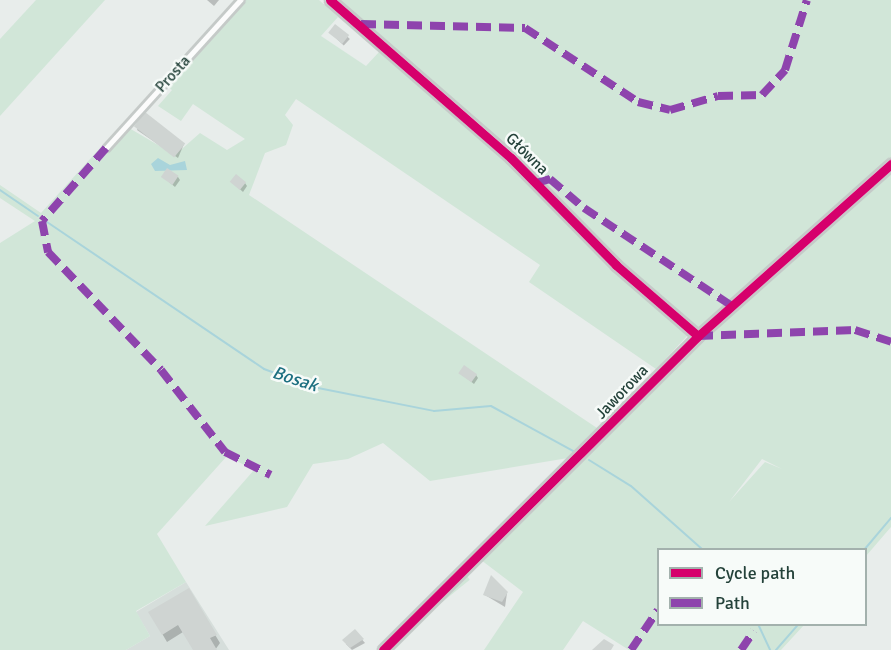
<!DOCTYPE html>
<html>
<head>
<meta charset="utf-8">
<style>
	body { margin:0 }
	#map { position:relative; width:891px; height:650px; overflow:hidden; background:#e8edeb; font-family:Signika,sans-serif }
	div>[style] { position:absolute }
	.built>* { inset:0; background:#d6dedb }
	.green>* { inset:0; background:#d1e6d8; transform-origin:0 0 }
	.water>* { inset:0; background:#a9d4db }
	.shadow>* { inset:0; background:#0003; transform-origin:0 0 }
	.stream>* { height:2px; margin:-1px; padding:0 1px; transform-origin:1px; border-radius:1px; background:#a9d4db }
	.building>* { inset:0; background:#cfd4d2; transform-origin:0 0 }
	.roads { filter:drop-shadow(2px 0 #c5cac8) drop-shadow(-2px 0 #c5cac8) drop-shadow(0 2px #c5cac8) drop-shadow(0 -2px #c5cac8) }
	.service>* { height:4.5px; margin:-2.25px; padding:0 2.25px; transform-origin:2.25px; border-radius:2.25px; background:#fcfcfc }
	.minor>* { height:9px; margin:-4.5px; padding:0 4.5px; transform-origin:4.5px; border-radius:4.5px; background:#fcfcfc }
	.quiet>* { height:8px; margin-top:-4px; transform-origin:0; background:repeating-linear-gradient(90deg,#8e44ad 0 15px,transparent 0 23px) }
	.cycleway>* { height:9px; margin:-4.5px; padding:0 4.5px; transform-origin:4.5px; border-radius:4.5px; background:#d6006c }
	span { translate:-50% -50%; white-space:nowrap; text-align:center; line-height:1.15; -webkit-text-stroke:5px #f7fbf9; paint-order:stroke }
	.street-label { font-size:16px; color:#24423a }
	.water-label { font-size:18px; color:#1c6f80; font-style:italic }
	.legend { position:absolute; left:657px; top:548px; width:210px; height:78px; box-sizing:border-box; background:#f7fbf9; border:2px solid #a3b1ad; margin:0; padding:8px 10px; list-style:none; font-size:18px; color:#24423a }
	.legend li { display:flex; align-items:center; gap:12px; height:30px }
	.legend b { width:30px; border:2px solid #a3b1ad }
</style>
</head>
<body>
<div id="map">
	<div class="built">
		<div style="clip-path:polygon(186px 582px,229px 650px,126px 650px,150px 636px,136px 612px)"></div>
	</div>
	<div class="green">
		<div style="clip-path:polygon(36px 0,105px 0,0 116px,0 39px)"></div>
		<div style="clip-path:polygon(246px 0,319px 0,338px 17px,321px 36px,366px 66px,379px 52px,516px 171px,688px 335px,656px 369px,529px 282px,540px 265px,296px 99px,285px 115px,293px 125px,286px 145px,265px 153px,249px 195px,600px 430px,574px 457px,430px 481px,383px 443px,348px 459px,313px 464px,287px 507px,205px 526px,254px 470px,227px 456px,157px 534px,186px 582px,136px 611px,150px 636px,126px 650px,0 650px,0 243px,35px 221px,0 198px,0 185px,41px 213px,101px 147px,109px 150px,129px 128px,175px 155px,200px 133px,227px 150px,245px 139px,193px 104px,181px 121px,158px 106px,172px 90px,166px 86px)"></div>
		<div style="clip-path:polygon(337px 0,891px 0,891px 157px,698px 328px,637px 280px,515px 156px)"></div>
		<div style="clip-path:polygon(evenodd,891px 172px,891px 527px,866px 556px,866px 550px,658px 550px,658px 624px,804px 625px,781px 650px,629px 650px,583px 621px,563px 650px,484px 650px,523px 592px,481px 560px,733px 313px,891px 172px,762px 459px,782px 469px,765px 462px,729px 502px,762px 459px)"></div>
		<div style="left:466px;top:575px;width:6px;height:66px;rotate:51deg"></div>
	</div>
	<div class="water">
		<div style="clip-path:polygon(158px 158px,170px 165px,185px 161px,187px 170px,155px 171px,151px 164px)"></div>
	</div>
	<div class="shadow">
		<div style="clip-path:polygon(207px 0,219px 0,214px 6px)"></div>
		<div style="left:336px;top:26px;width:19px;height:9px;rotate:43deg"></div>
		<div style="clip-path:polygon(145px 114px,184px 144px,178px 158px,137px 130px)"></div>
		<div style="clip-path:polygon(163px 177px,178px 177px,180px 180px,175px 187px)"></div>
		<div style="clip-path:polygon(232px 182px,245px 183px,247px 186px,243px 192px)"></div>
		<div style="clip-path:polygon(460px 373px,476px 375px,478px 378px,474px 384px)"></div>
		<div style="clip-path:polygon(188px 590px,220px 643px,215px 650px,194px 650px,183px 632px,167px 642px,150px 613px)"></div>
		<div style="clip-path:polygon(507px 593px,505px 607px,485px 595px)"></div>
		<div style="clip-path:polygon(355px 631px,365px 643px,352px 650px,346px 644px)"></div>
	</div>
	<div class="stream">
		<div style="left:0;top:190px;width:46px;rotate:34.4deg"></div>
		<div style="left:47px;top:222px;width:262px;rotate:34.1deg"></div>
		<div style="left:264px;top:369px;width:52px;rotate:20.2deg"></div>
		<div style="left:313px;top:387px;width:123px;rotate:11.2deg"></div>
		<div style="left:434px;top:411px;width:57px;rotate:-5deg"></div>
		<div style="left:491px;top:406px;width:96px;rotate:28.7deg"></div>
		<div style="left:589px;top:460px;width:49px;rotate:31.8deg"></div>
		<div style="left:631px;top:486px;width:96px;rotate:41.6deg"></div>
		<div style="left:864px;top:550px;width:42px;rotate:-49.8deg"></div>
		<div style="left:758px;top:624px;width:29px;rotate:65deg"></div>
		<div style="left:776px;top:650px;width:35px;rotate:-49deg"></div>
	</div>
	<div class="building">
		<div style="left:335px;top:24px;width:18px;height:11px;rotate:38deg"></div>
		<div style="left:145px;top:112px;width:51px;height:18px;rotate:38deg"></div>
		<div style="left:167px;top:168px;width:14px;height:11px;rotate:34deg"></div>
		<div style="left:236px;top:174px;width:13px;height:10px;rotate:39deg"></div>
		<div style="left:464px;top:365px;width:16px;height:10px;rotate:35deg"></div>
		<div style="clip-path:polygon(491px 575px,508px 592px,502px 602px,483px 595px)"></div>
		<div style="clip-path:polygon(189px 588px,217px 635px,210px 638px,217px 650px,193px 650px,178px 625px,162px 635px,148px 612px)"></div>
		<div style="clip-path:polygon(355px 629px,364px 639px,350px 648px,342px 640px)"></div>
		<div style="clip-path:polygon(604px 639px,614px 645px,611px 650px,592px 650px)"></div>
	</div>
	<div class="roads">
		<div class="service">
			<div style="left:106px;top:148px;width:200px;rotate:-47.8deg"></div>
		</div>
		<div class="minor">
			<div style="left:330px;top:0;width:240px;rotate:41.1deg"></div>
			<div style="left:511px;top:158px;width:150px;rotate:45.5deg"></div>
			<div style="left:616px;top:265px;width:108px;rotate:40.9deg"></div>
			<div style="left:383px;top:650px;width:445px;rotate:-44.9deg"></div>
			<div style="left:698px;top:336px;width:259px;rotate:-41.7deg"></div>
		</div>
	</div>
	<div class="quiet">
		<div style="left:361px;top:24px;width:164px;rotate:1.4deg"></div>
		<div style="left:525px;top:28px;width:135px;rotate:33.2deg"></div>
		<div style="left:638px;top:102px;width:33px;rotate:14deg"></div>
		<div style="left:670px;top:110px;width:50px;rotate:-16.3deg"></div>
		<div style="left:718px;top:96px;width:44px;rotate:-1.3deg"></div>
		<div style="left:762px;top:95px;width:34px;rotate:-47deg"></div>
		<div style="left:785px;top:70px;width:73px;rotate:-72.6deg"></div>
		<div style="left:106px;top:148px;width:97px;rotate:131.2deg"></div>
		<div style="left:42px;top:221px;width:32px;rotate:79deg"></div>
		<div style="left:48px;top:252px;width:163px;rotate:46.2deg"></div>
		<div style="left:161px;top:370px;width:104px;rotate:52deg"></div>
		<div style="left:225px;top:452px;width:51px;rotate:26.6deg"></div>
		<div style="left:536px;top:183px;width:15px;rotate:-16deg"></div>
		<div style="left:550px;top:179px;width:45px;rotate:40.5deg"></div>
		<div style="left:584px;top:208px;width:178px;rotate:33.5deg"></div>
		<div style="left:698px;top:336px;width:157px;rotate:-2.2deg"></div>
		<div style="left:855px;top:330px;width:38px;rotate:18deg"></div>
		<div style="left:631px;top:650px;width:48px;rotate:-56deg"></div>
		<div style="left:741px;top:650px;width:23px;rotate:-56deg"></div>
	</div>
	<div class="cycleway">
		<div style="left:330px;top:0;width:240px;rotate:41.1deg"></div>
		<div style="left:511px;top:158px;width:150px;rotate:45.5deg"></div>
		<div style="left:616px;top:265px;width:108px;rotate:40.9deg"></div>
		<div style="left:383px;top:650px;width:445px;rotate:-44.9deg"></div>
		<div style="left:698px;top:336px;width:259px;rotate:-41.7deg"></div>
	</div>
	<div class="street-label">
		<span style="left:173px;top:74px;rotate:-48deg">Prosta</span>
		<span style="left:527px;top:154px;rotate:44deg">Główna</span>
		<span style="left:622px;top:392px;rotate:-46deg">Jaworowa</span>
	</div>
	<div class="water-label">
		<span style="left:295px;top:379px;rotate:18deg">Bosak</span>
	</div>
	<ul class="legend">
	<li><b style="height:8px;background:#d6006c"></b>Cycle path</li>
	<li><b style="height:8px;background:#8e44ad"></b>Path</li>
	</ul>
</div>
</body>
</html>
